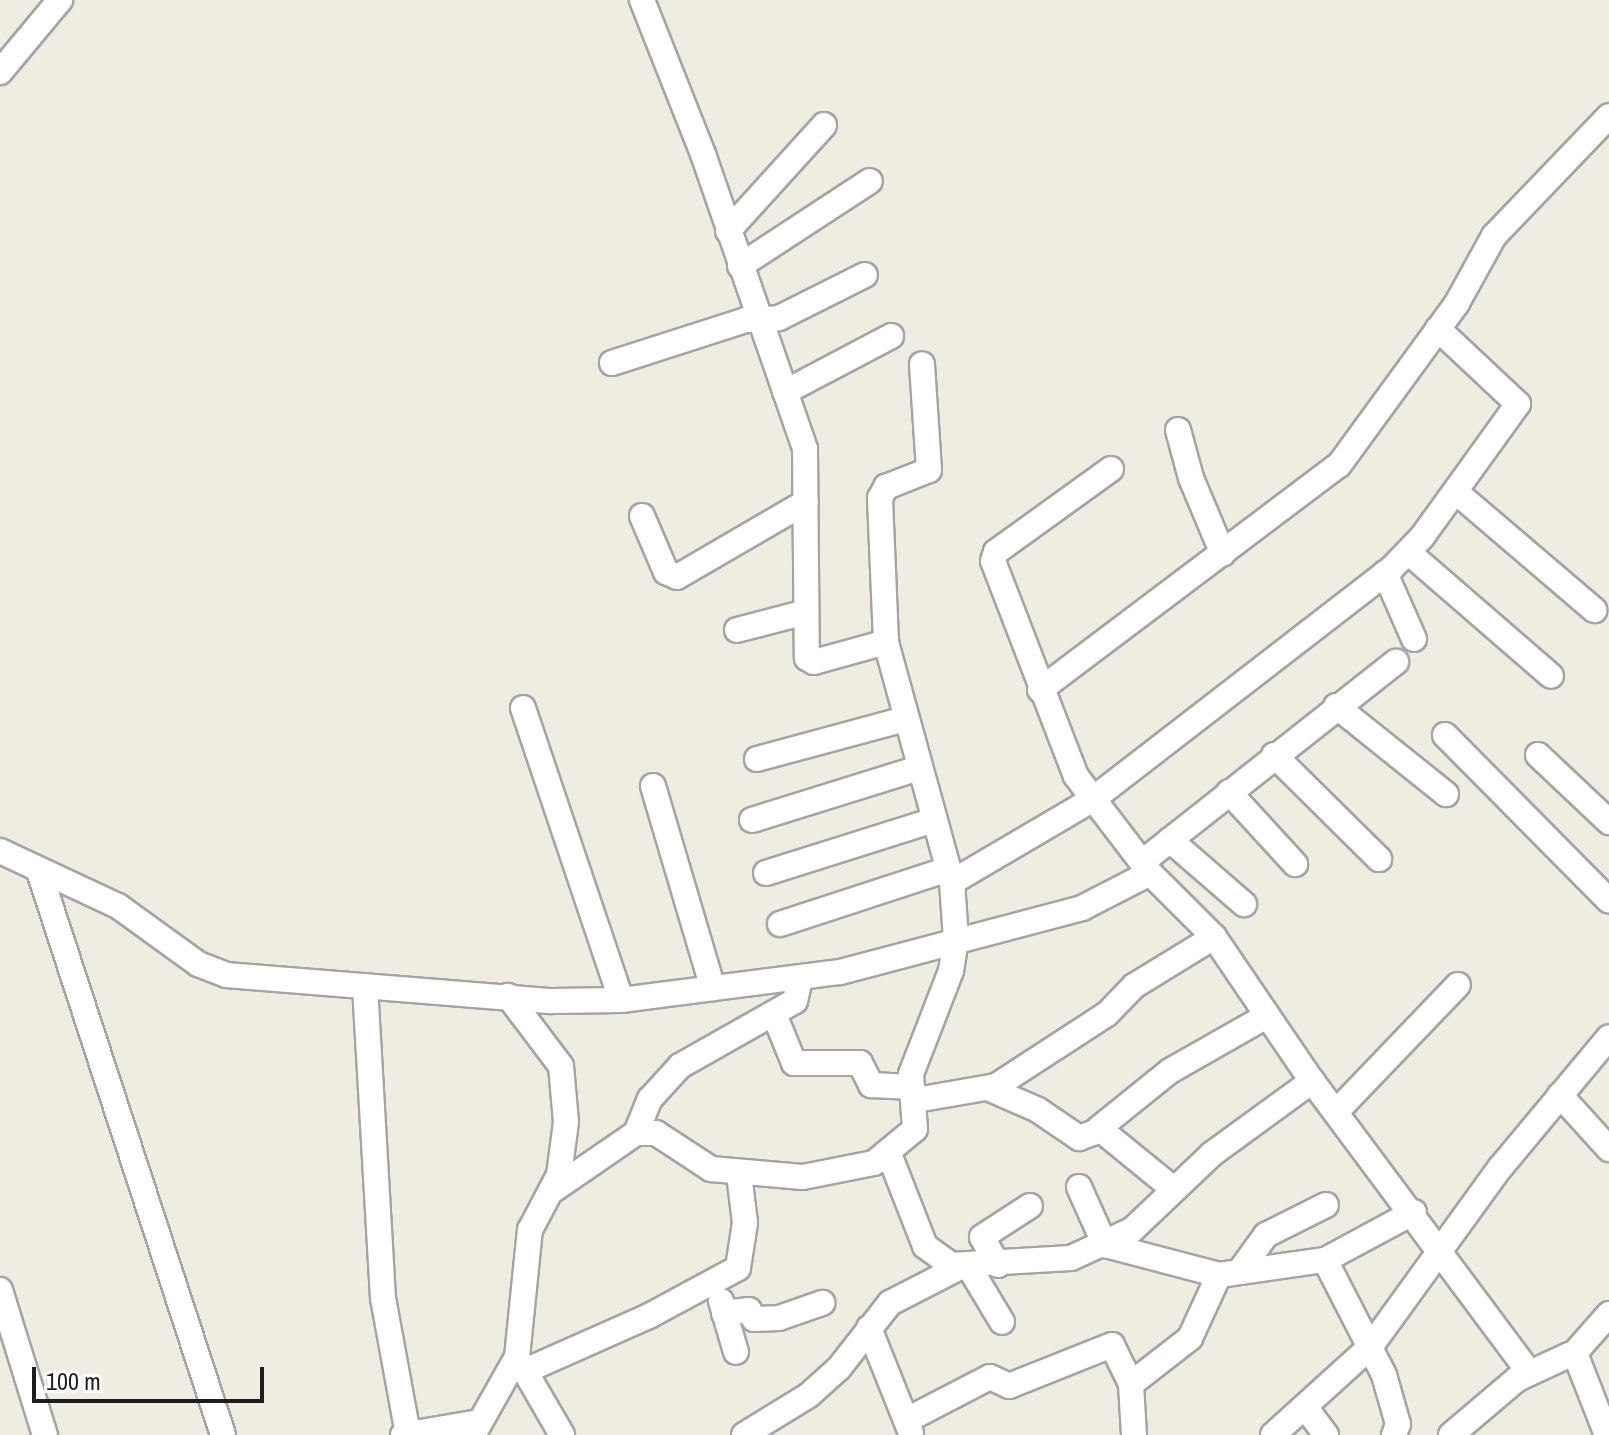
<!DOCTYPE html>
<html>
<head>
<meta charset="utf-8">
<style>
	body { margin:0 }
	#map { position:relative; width:1609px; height:1435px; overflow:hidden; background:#efece2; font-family:"Archivo Narrow",sans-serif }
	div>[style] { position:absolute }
	.roads { filter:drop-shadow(2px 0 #a4a4a4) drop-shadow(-2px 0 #a4a4a4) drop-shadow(0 2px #a4a4a4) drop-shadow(0 -2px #a4a4a4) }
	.minor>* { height:24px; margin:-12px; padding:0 12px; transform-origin:12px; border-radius:12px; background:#fff }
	span { translate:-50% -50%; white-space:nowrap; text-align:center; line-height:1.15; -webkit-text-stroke:6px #fff; paint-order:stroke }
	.scale { position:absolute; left:32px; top:1367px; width:232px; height:36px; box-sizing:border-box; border:4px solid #1d1d1d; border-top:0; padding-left:10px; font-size:24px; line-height:28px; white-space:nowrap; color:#1d1d1d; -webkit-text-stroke:6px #fff; paint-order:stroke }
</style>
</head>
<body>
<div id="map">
	<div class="roads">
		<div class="minor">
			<div style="left:642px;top:0;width:166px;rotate:68.4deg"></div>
			<div style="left:703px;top:154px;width:312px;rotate:70.9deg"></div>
			<div style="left:805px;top:449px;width:209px;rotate:89.5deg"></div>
			<div style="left:807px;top:658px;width:8px;rotate:30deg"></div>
			<div style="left:814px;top:662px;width:75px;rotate:-15.5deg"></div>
			<div style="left:0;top:72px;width:94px;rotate:-50.2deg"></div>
			<div style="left:728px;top:231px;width:143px;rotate:-47.8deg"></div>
			<div style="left:740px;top:266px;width:155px;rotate:-33.2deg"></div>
			<div style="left:612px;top:363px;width:141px;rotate:-17.8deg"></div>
			<div style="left:746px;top:320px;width:33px;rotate:-3deg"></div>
			<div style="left:779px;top:318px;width:96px;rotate:-26.6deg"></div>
			<div style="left:785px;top:392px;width:120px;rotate:-27.8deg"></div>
			<div style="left:1178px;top:430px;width:50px;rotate:74.8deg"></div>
			<div style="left:1191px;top:478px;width:82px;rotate:67.2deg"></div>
			<div style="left:1111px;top:469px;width:142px;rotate:144.2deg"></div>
			<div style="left:996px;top:552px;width:9px;rotate:108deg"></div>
			<div style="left:993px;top:561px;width:230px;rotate:68.9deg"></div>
			<div style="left:1076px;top:776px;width:122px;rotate:52.7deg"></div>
			<div style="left:1456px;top:492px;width:182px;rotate:40.5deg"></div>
			<div style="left:642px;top:516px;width:61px;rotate:66.8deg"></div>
			<div style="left:666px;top:572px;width:12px;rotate:24deg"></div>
			<div style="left:677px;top:577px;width:149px;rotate:-30.2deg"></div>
			<div style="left:1408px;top:552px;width:189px;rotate:40.9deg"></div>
			<div style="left:1385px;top:573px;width:72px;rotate:66.3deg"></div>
			<div style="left:737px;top:630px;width:71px;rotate:-14.6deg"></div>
			<div style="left:1040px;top:690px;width:374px;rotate:-37deg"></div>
			<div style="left:1339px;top:465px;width:200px;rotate:-53.9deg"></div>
			<div style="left:1457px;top:303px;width:77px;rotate:-61.1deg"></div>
			<div style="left:1494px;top:236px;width:166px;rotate:-46.2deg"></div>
			<div style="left:1336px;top:706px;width:141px;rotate:38.7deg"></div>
			<div style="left:523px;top:708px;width:308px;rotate:71.4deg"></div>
			<div style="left:1445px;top:735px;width:233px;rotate:45.3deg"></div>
			<div style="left:1274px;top:755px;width:148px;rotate:44.7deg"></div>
			<div style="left:1538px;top:755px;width:98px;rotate:43.3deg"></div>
			<div style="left:757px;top:759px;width:153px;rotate:-15.1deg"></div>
			<div style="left:653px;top:786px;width:211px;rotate:73.5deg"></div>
			<div style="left:1229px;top:792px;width:98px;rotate:47.5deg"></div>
			<div style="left:752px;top:820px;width:175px;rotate:-17.3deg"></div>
			<div style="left:1170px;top:840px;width:98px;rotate:40.9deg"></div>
			<div style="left:0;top:851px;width:130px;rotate:25deg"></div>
			<div style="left:118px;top:906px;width:99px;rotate:35.9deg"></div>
			<div style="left:198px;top:964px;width:30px;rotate:21deg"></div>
			<div style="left:226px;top:975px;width:327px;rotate:4.6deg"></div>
			<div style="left:552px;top:1001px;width:69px;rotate:-0.8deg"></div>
			<div style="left:621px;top:1000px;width:221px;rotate:-7.3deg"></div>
			<div style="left:840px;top:972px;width:250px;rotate:-14.8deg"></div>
			<div style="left:1082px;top:908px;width:76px;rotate:-27.2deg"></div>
			<div style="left:1150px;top:873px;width:91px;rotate:45deg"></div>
			<div style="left:1214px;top:937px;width:174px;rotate:55.8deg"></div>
			<div style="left:1312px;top:1081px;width:364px;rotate:53.3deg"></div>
			<div style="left:1145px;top:860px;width:320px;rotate:-38.3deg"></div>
			<div style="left:39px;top:871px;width:593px;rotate:71.93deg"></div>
			<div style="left:766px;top:873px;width:176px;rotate:-17.5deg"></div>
			<div style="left:952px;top:882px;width:162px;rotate:-30.4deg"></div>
			<div style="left:1092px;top:800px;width:378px;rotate:-37.7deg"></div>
			<div style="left:1391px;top:569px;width:45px;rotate:-45.9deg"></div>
			<div style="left:1422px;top:537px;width:164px;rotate:-54.2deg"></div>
			<div style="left:1518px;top:404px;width:110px;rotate:-136.8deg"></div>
			<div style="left:780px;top:924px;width:177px;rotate:-18.1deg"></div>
			<div style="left:365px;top:986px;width:313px;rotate:86.7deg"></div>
			<div style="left:383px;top:1298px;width:138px;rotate:79.6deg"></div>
			<div style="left:774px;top:1014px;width:53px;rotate:67.8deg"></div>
			<div style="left:794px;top:1063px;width:66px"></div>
			<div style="left:860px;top:1063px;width:25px;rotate:63deg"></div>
			<div style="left:871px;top:1085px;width:41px;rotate:2.8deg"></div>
			<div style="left:990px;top:1089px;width:52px;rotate:23.6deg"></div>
			<div style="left:1038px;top:1110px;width:50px;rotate:34.3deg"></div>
			<div style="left:1079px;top:1138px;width:23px;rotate:-20deg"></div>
			<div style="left:1101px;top:1130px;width:92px;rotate:39.2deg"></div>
			<div style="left:1560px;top:1095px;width:73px;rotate:47.8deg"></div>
			<div style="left:916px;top:1100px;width:81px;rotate:-9.9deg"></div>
			<div style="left:996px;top:1086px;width:132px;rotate:-33deg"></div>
			<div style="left:1107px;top:1014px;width:39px;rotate:-46deg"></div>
			<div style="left:1134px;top:986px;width:94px;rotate:-31.5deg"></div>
			<div style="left:1336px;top:1112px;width:176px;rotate:-46.2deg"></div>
			<div style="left:1098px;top:1129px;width:92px;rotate:-38.9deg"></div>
			<div style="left:1170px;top:1071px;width:112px;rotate:-29.6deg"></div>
			<div style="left:636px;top:1133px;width:37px;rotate:-68deg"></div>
			<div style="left:650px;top:1099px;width:45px;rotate:-47.7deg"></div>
			<div style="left:680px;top:1066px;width:132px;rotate:-29.5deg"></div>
			<div style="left:795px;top:1001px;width:23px;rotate:-77deg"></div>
			<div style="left:889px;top:1154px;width:99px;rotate:68.6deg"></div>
			<div style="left:925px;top:1246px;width:32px;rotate:36deg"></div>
			<div style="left:951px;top:1265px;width:120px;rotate:-3.3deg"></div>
			<div style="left:1071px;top:1258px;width:67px;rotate:-24.7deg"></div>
			<div style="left:1132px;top:1230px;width:110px;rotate:-43.5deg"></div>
			<div style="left:1212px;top:1154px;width:124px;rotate:-36.1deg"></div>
			<div style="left:1079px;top:1187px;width:64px;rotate:65.9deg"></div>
			<div style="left:1105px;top:1245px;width:118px;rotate:14.7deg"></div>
			<div style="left:1219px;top:1275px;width:107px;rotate:-8.1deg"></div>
			<div style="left:1325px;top:1260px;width:101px;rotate:-28.3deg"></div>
			<div style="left:553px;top:1190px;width:101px;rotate:-34.5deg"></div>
			<div style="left:636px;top:1133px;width:20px"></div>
			<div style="left:656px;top:1133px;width:66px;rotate:33.2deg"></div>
			<div style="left:711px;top:1169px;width:92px;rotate:5deg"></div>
			<div style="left:803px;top:1177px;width:72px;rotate:-11.2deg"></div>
			<div style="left:874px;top:1163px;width:53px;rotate:-39.7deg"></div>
			<div style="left:915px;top:1129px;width:55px;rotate:-94.2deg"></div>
			<div style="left:911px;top:1074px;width:110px;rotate:-68.8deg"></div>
			<div style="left:951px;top:971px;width:31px;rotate:-81deg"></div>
			<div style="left:956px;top:940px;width:58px;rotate:-93.9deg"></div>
			<div style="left:952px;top:882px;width:249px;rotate:-105.4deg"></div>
			<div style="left:886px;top:642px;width:144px;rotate:-92.4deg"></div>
			<div style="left:880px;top:498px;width:13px;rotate:-61deg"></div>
			<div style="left:886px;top:487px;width:46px;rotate:-21.6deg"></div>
			<div style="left:929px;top:470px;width:106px;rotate:-93.8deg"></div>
			<div style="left:1325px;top:1260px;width:129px;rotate:62.8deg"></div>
			<div style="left:1384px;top:1375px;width:51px;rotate:74.1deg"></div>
			<div style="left:1398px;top:1424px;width:12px;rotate:110deg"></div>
			<div style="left:998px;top:1265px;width:32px;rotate:-120deg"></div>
			<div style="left:982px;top:1237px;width:57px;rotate:-32.9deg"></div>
			<div style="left:969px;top:1267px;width:64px;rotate:59deg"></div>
			<div style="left:1239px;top:1272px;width:46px;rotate:-53.9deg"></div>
			<div style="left:1266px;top:1235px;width:67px;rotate:-26.6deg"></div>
			<div style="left:0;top:1290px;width:152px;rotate:72.8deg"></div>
			<div style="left:721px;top:1301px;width:53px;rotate:73.6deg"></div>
			<div style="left:724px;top:1313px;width:25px;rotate:-7deg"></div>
			<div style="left:749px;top:1310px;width:10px;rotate:61deg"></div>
			<div style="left:754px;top:1319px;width:25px;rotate:-2deg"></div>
			<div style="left:779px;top:1318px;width:46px;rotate:-19.2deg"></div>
			<div style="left:869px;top:1328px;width:113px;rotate:68.2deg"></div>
			<div style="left:1572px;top:1356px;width:56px;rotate:-48.6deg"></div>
			<div style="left:518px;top:1359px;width:88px;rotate:59.9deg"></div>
			<div style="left:525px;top:1371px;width:136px;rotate:-23.9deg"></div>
			<div style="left:649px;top:1316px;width:101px;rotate:-28.3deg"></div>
			<div style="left:738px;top:1268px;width:46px;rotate:-81.2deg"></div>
			<div style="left:745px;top:1223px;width:49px;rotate:-97deg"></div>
			<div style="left:1305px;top:1407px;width:35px;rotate:53deg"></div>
			<div style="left:907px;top:1420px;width:93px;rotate:-27.4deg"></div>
			<div style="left:990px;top:1377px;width:21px;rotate:25deg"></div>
			<div style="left:1009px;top:1386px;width:111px;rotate:-21.7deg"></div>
			<div style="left:1112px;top:1345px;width:43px;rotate:64deg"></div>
			<div style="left:403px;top:1435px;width:77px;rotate:-9.7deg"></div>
			<div style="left:473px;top:1435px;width:90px;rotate:-60.6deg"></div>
			<div style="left:517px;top:1357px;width:128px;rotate:-84.2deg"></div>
			<div style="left:530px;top:1230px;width:62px;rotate:-62.2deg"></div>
			<div style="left:559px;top:1175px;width:53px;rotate:-82.5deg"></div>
			<div style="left:566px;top:1122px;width:56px;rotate:-95.1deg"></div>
			<div style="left:561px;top:1066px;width:88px;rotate:-127.1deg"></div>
			<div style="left:744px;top:1435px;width:76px;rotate:-31.6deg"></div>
			<div style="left:809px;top:1395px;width:40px;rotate:-42deg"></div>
			<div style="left:839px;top:1368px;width:83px;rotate:-51.9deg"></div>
			<div style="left:890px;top:1303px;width:76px;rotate:-27.2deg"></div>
			<div style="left:1134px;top:1435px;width:51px;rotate:-93.4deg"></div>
			<div style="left:1131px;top:1384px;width:75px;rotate:-37.9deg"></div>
			<div style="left:1190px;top:1338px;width:69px;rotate:-65.3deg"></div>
			<div style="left:1273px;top:1435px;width:132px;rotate:-42.2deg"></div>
			<div style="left:1371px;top:1346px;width:220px;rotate:-54.1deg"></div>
			<div style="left:1500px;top:1168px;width:170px;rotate:-50.2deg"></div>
			<div style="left:1451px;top:1435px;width:87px;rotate:-40.3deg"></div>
			<div style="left:1517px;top:1379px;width:57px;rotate:-24.8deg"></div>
			<div style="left:1569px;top:1355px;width:11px;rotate:34deg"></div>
			<div style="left:1578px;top:1361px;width:79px;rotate:68.6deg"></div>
		</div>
	</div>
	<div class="scale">100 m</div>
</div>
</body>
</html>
